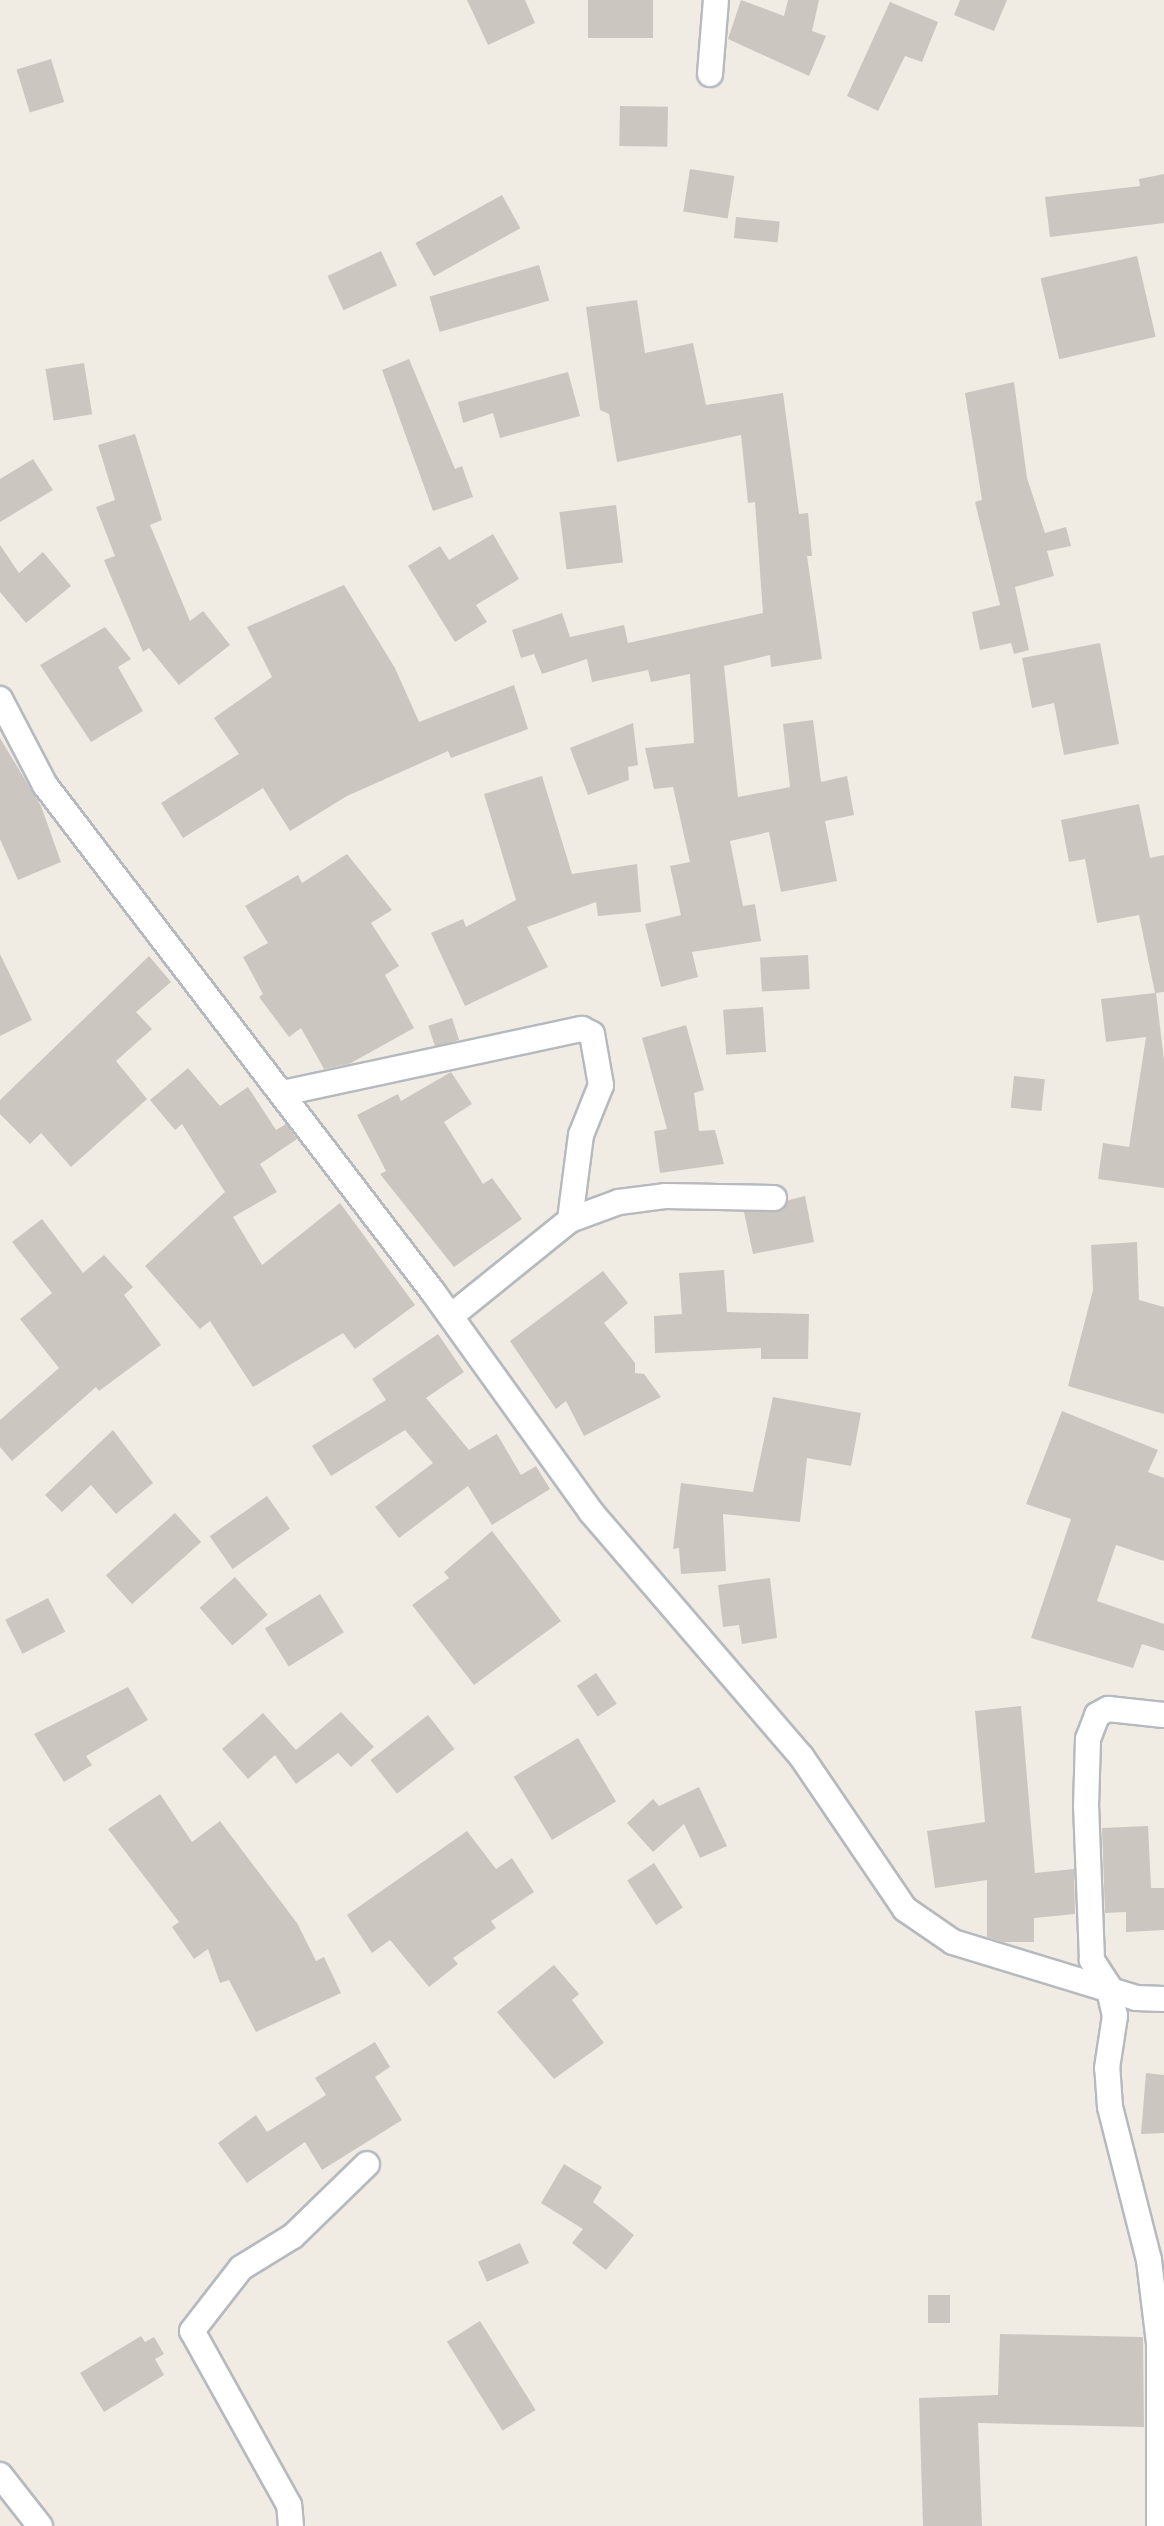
<!DOCTYPE html>
<html>
<head>
<meta charset="utf-8">
<style>
	body { margin:0 }
	#map { position:relative; width:1164px; height:2526px; overflow:hidden; background:#f0ece3; font-family:"Fira Sans Condensed",sans-serif }
	div>[style] { position:absolute }
	.building>* { inset:0; background:#cbc7c0; transform-origin:0 0 }
	.roads { filter:drop-shadow(2px 0 #b6babf) drop-shadow(-2px 0 #b6babf) drop-shadow(0 2px #b6babf) drop-shadow(0 -2px #b6babf) }
	.minor>* { height:24px; margin:-12px; padding:0 12px; transform-origin:12px; border-radius:12px; background:#fff }
	span { translate:-50% -50%; white-space:nowrap; text-align:center; line-height:1.15; -webkit-text-stroke:7px #fff; paint-order:stroke }
</style>
</head>
<body>
<div id="map">
	<div class="building">
		<div style="clip-path:polygon(467px 0,525px 0,535px 23px,488px 45px)"></div>
		<div style="left:588px;top:0;width:65px;height:38px"></div>
		<div style="clip-path:polygon(741px 0,784px 16px,788px 0,819px 0,812px 31px,826px 36px,809px 76px,728px 39px)"></div>
		<div style="clip-path:polygon(960px 0,1007px 0,994px 31px,954px 15px)"></div>
		<div style="clip-path:polygon(890px 2px,938px 22px,922px 62px,905px 56px,878px 111px,847px 96px)"></div>
		<div style="left:51px;top:59px;width:45px;height:36px;rotate:73deg"></div>
		<div style="left:620px;top:106px;width:48px;height:40px;rotate:1deg"></div>
		<div style="left:690px;top:169px;width:45px;height:43px;rotate:9deg"></div>
		<div style="clip-path:polygon(1164px 174px,1164px 223px,1050px 237px,1045px 197px,1140px 186px,1139px 179px)"></div>
		<div style="left:502px;top:195px;width:38px;height:99px;rotate:61deg"></div>
		<div style="left:736px;top:217px;width:44px;height:21px;rotate:6deg"></div>
		<div style="left:381px;top:251px;width:38px;height:59px;rotate:65deg"></div>
		<div style="left:1137px;top:256px;width:83px;height:99px;rotate:77deg"></div>
		<div style="left:539px;top:265px;width:37px;height:114px;rotate:74deg"></div>
		<div style="clip-path:polygon(637px 300px,645px 353px,693px 343px,706px 405px,783px 393px,799px 514px,808px 513px,812px 556px,807px 556px,822px 659px,771px 667px,770px 655px,724px 666px,738px 797px,790px 787px,783px 724px,813px 720px,821px 782px,847px 776px,854px 815px,825px 821px,837px 881px,781px 892px,769px 832px,730px 841px,743px 906px,755px 904px,761px 941px,692px 952px,698px 977px,661px 987px,645px 924px,681px 915px,670px 866px,690px 862px,673px 787px,654px 789px,645px 748px,694px 743px,690px 674px,651px 682px,648px 670px,592px 682px,587px 659px,542px 674px,534px 654px,521px 658px,512px 630px,562px 613px,570px 637px,624px 625px,628px 643px,763px 613px,755px 502px,748px 503px,741px 435px,617px 462px,609px 414px,600px 410px,586px 307px)"></div>
		<div style="clip-path:polygon(409px 359px,455px 469px,462px 466px,473px 497px,433px 511px,382px 370px)"></div>
		<div style="left:84px;top:363px;width:52px;height:39px;rotate:81deg"></div>
		<div style="clip-path:polygon(568px 372px,580px 416px,500px 438px,493px 413px,463px 423px,458px 402px)"></div>
		<div style="clip-path:polygon(1014px 382px,1027px 478px,1045px 533px,1066px 527px,1071px 546px,1047px 551px,1054px 576px,1015px 587px,1029px 650px,1014px 654px,1011px 643px,980px 650px,972px 612px,1000px 605px,975px 502px,982px 500px,965px 393px)"></div>
		<div style="clip-path:polygon(135px 434px,162px 520px,150px 525px,190px 621px,203px 611px,230px 645px,179px 685px,149px 648px,143px 652px,104px 560px,115px 556px,96px 507px,115px 500px,98px 445px)"></div>
		<div style="clip-path:polygon(33px 459px,53px 490px,0 522px,0 479px)"></div>
		<div style="left:616px;top:505px;width:58px;height:57px;rotate:83deg"></div>
		<div style="clip-path:polygon(493px 534px,519px 579px,476px 605px,487px 622px,455px 642px,408px 566px,440px 546px,449px 560px)"></div>
		<div style="clip-path:polygon(0 545px,19px 573px,43px 552px,71px 586px,26px 623px,0 592px)"></div>
		<div style="clip-path:polygon(344px 585px,395px 668px,419px 722px,514px 685px,528px 729px,451px 758px,448px 751px,347px 796px,290px 831px,263px 788px,183px 838px,161px 803px,239px 754px,214px 718px,272px 677px,247px 627px)"></div>
		<div style="clip-path:polygon(105px 627px,131px 659px,118px 667px,143px 711px,91px 742px,40px 665px)"></div>
		<div style="clip-path:polygon(1100px 643px,1119px 744px,1064px 755px,1054px 703px,1032px 708px,1022px 658px)"></div>
		<div style="clip-path:polygon(633px 723px,638px 765px,628px 767px,629px 780px,588px 795px,570px 748px)"></div>
		<div style="clip-path:polygon(0 738px,41px 806px,61px 862px,18px 880px,0 839px)"></div>
		<div style="clip-path:polygon(542px 776px,572px 874px,637px 864px,641px 912px,598px 916px,596px 902px,527px 927px,548px 967px,465px 1006px,431px 933px,463px 919px,466px 927px,516px 900px,484px 794px)"></div>
		<div style="clip-path:polygon(1139px 804px,1150px 858px,1164px 855px,1164px 992px,1156px 993px,1164px 1060px,1164px 1188px,1098px 1179px,1103px 1143px,1129px 1147px,1146px 1037px,1106px 1042px,1101px 999px,1155px 993px,1139px 915px,1097px 923px,1085px 859px,1069px 862px,1061px 820px)"></div>
		<div style="clip-path:polygon(347px 854px,392px 910px,371px 923px,399px 966px,385px 975px,414px 1028px,349px 1064px,324px 1069px,301px 1028px,289px 1037px,259px 997px,263px 994px,243px 957px,268px 943px,245px 906px,298px 875px,302px 883px)"></div>
		<div style="clip-path:polygon(0 954px,32px 1020px,0 1036px)"></div>
		<div style="left:808px;top:955px;width:34px;height:48px;rotate:87deg"></div>
		<div style="clip-path:polygon(149px 956px,171px 982px,136px 1012px,152px 1029px,116px 1061px,147px 1099px,71px 1167px,41px 1133px,30px 1144px,0 1114px,0 1100px)"></div>
		<div style="left:763px;top:1007px;width:45px;height:40px;rotate:86deg"></div>
		<div style="left:452px;top:1018px;width:23px;height:25px;rotate:72deg"></div>
		<div style="clip-path:polygon(686px 1025px,704px 1090px,694px 1093px,699px 1131px,715px 1130px,724px 1164px,660px 1173px,654px 1131px,667px 1129px,642px 1038px)"></div>
		<div style="clip-path:polygon(188px 1068px,220px 1106px,248px 1087px,276px 1130px,286px 1124px,297px 1139px,260px 1164px,277px 1192px,233px 1217px,262px 1265px,340px 1203px,415px 1305px,355px 1349px,343px 1333px,253px 1387px,210px 1321px,200px 1329px,145px 1266px,225px 1192px,182px 1124px,175px 1130px,150px 1100px)"></div>
		<div style="clip-path:polygon(451px 1072px,472px 1104px,444px 1122px,483px 1184px,492px 1178px,522px 1219px,454px 1267px,380px 1174px,386px 1171px,357px 1115px,398px 1094px,401px 1101px)"></div>
		<div style="left:1014px;top:1076px;width:31px;height:32px;rotate:6deg"></div>
		<div style="clip-path:polygon(805px 1196px,814px 1242px,753px 1254px,744px 1212px,781px 1211px,789px 1200px)"></div>
		<div style="clip-path:polygon(42px 1219px,83px 1273px,104px 1255px,133px 1287px,124px 1295px,161px 1345px,99px 1391px,96px 1387px,12px 1461px,0 1447px,0 1420px,59px 1368px,20px 1319px,52px 1293px,12px 1242px)"></div>
		<div style="clip-path:polygon(1137px 1242px,1139px 1300px,1164px 1307px,1164px 1414px,1068px 1386px,1093px 1290px,1091px 1245px)"></div>
		<div style="clip-path:polygon(724px 1270px,727px 1312px,809px 1314px,808px 1359px,761px 1359px,761px 1348px,655px 1353px,654px 1316px,682px 1314px,679px 1273px)"></div>
		<div style="clip-path:polygon(603px 1271px,628px 1303px,604px 1323px,635px 1363px,635px 1373px,644px 1374px,661px 1397px,584px 1436px,566px 1401px,556px 1409px,510px 1341px)"></div>
		<div style="clip-path:polygon(438px 1334px,464px 1372px,426px 1398px,469px 1450px,497px 1434px,521px 1475px,536px 1466px,550px 1489px,492px 1525px,468px 1486px,399px 1538px,375px 1507px,433px 1463px,405px 1430px,331px 1476px,312px 1446px,386px 1400px,372px 1379px)"></div>
		<div style="clip-path:polygon(773px 1397px,861px 1413px,851px 1466px,807px 1458px,800px 1522px,723px 1514px,726px 1571px,681px 1574px,679px 1548px,673px 1549px,681px 1483px,753px 1492px)"></div>
		<div style="clip-path:polygon(1062px 1411px,1158px 1450px,1148px 1472px,1164px 1478px,1164px 1561px,1116px 1545px,1097px 1601px,1164px 1624px,1164px 1651px,1142px 1644px,1133px 1668px,1031px 1638px,1071px 1519px,1026px 1504px)"></div>
		<div style="clip-path:polygon(113px 1430px,153px 1483px,116px 1514px,91px 1485px,62px 1512px,45px 1495px)"></div>
		<div style="left:267px;top:1496px;width:40px;height:70px;rotate:55deg"></div>
		<div style="left:175px;top:1513px;width:39px;height:93px;rotate:48deg"></div>
		<div style="clip-path:polygon(492px 1531px,561px 1621px,474px 1685px,412px 1605px,449px 1578px,444px 1572px)"></div>
		<div style="left:235px;top:1577px;width:50px;height:47px;rotate:49deg"></div>
		<div style="clip-path:polygon(770px 1578px,777px 1638px,742px 1644px,739px 1625px,723px 1627px,718px 1585px)"></div>
		<div style="left:320px;top:1594px;width:45px;height:65px;rotate:58deg"></div>
		<div style="left:48px;top:1598px;width:38px;height:48px;rotate:63deg"></div>
		<div style="left:596px;top:1673px;width:37px;height:23px;rotate:56deg"></div>
		<div style="clip-path:polygon(128px 1687px,148px 1720px,86px 1756px,92px 1765px,64px 1782px,34px 1734px)"></div>
		<div style="clip-path:polygon(1021px 1706px,1035px 1873px,1074px 1869px,1075px 1914px,1034px 1918px,1034px 1942px,1003px 1942px,987px 1937px,987px 1880px,935px 1888px,927px 1831px,985px 1822px,975px 1711px)"></div>
		<div style="clip-path:polygon(341px 1712px,374px 1747px,351px 1767px,338px 1753px,296px 1784px,275px 1755px,248px 1779px,222px 1749px,263px 1713px,296px 1750px)"></div>
		<div style="left:428px;top:1715px;width:43px;height:73px;rotate:52deg"></div>
		<div style="left:578px;top:1738px;width:74px;height:75px;rotate:59deg"></div>
		<div style="clip-path:polygon(699px 1787px,727px 1846px,700px 1858px,684px 1824px,653px 1852px,627px 1823px,653px 1799px,659px 1806px)"></div>
		<div style="clip-path:polygon(160px 1794px,192px 1842px,220px 1821px,297px 1923px,316px 1961px,324px 1957px,341px 1993px,256px 2032px,229px 1980px,220px 1983px,208px 1949px,194px 1959px,172px 1927px,179px 1922px,108px 1829px)"></div>
		<div style="clip-path:polygon(1148px 1826px,1151px 1888px,1164px 1888px,1164px 1930px,1126px 1932px,1126px 1912px,1105px 1913px,1102px 1828px)"></div>
		<div style="clip-path:polygon(467px 1831px,496px 1869px,512px 1858px,534px 1892px,491px 1921px,496px 1928px,453px 1958px,458px 1964px,429px 1987px,390px 1940px,372px 1953px,347px 1915px)"></div>
		<div style="left:654px;top:1863px;width:53px;height:32px;rotate:57deg"></div>
		<div style="clip-path:polygon(554px 1965px,579px 1994px,572px 2000px,604px 2043px,554px 2079px,497px 2012px)"></div>
		<div style="clip-path:polygon(375px 2042px,390px 2067px,375px 2077px,402px 2120px,322px 2170px,305px 2142px,247px 2183px,218px 2143px,256px 2115px,267px 2132px,326px 2095px,315px 2078px)"></div>
		<div style="clip-path:polygon(1146px 2073px,1164px 2075px,1164px 2133px,1141px 2134px)"></div>
		<div style="clip-path:polygon(564px 2164px,602px 2187px,593px 2202px,634px 2235px,606px 2270px,572px 2243px,583px 2229px,541px 2203px)"></div>
		<div style="left:520px;top:2243px;width:22px;height:46px;rotate:66deg"></div>
		<div style="left:928px;top:2295px;width:22px;height:28px"></div>
		<div style="left:480px;top:2321px;width:105px;height:39px;rotate:58deg"></div>
		<div style="clip-path:polygon(1000px 2334px,1143px 2337px,1144px 2427px,978px 2423px,982px 2526px,923px 2526px,919px 2398px,998px 2395px)"></div>
		<div style="clip-path:polygon(141px 2336px,145px 2342px,154px 2337px,164px 2354px,155px 2359px,164px 2375px,104px 2412px,80px 2373px)"></div>
	</div>
	<div class="roads">
		<div class="minor">
			<div style="left:710px;top:74px;width:74px;rotate:-85.4deg"></div>
			<div style="left:0;top:699px;width:97px;rotate:62.4deg"></div>
			<div style="left:45px;top:785px;width:638px;rotate:52.57deg"></div>
			<div style="left:433px;top:1292px;width:271px;rotate:54.3deg"></div>
			<div style="left:591px;top:1512px;width:322px;rotate:49.3deg"></div>
			<div style="left:801px;top:1756px;width:185px;rotate:55.8deg"></div>
			<div style="left:905px;top:1909px;width:58px;rotate:34.5deg"></div>
			<div style="left:953px;top:1942px;width:191px;rotate:17deg"></div>
			<div style="left:1136px;top:1998px;width:28px;rotate:2deg"></div>
			<div style="left:283px;top:1093px;width:306px;rotate:-12.1deg"></div>
			<div style="left:582px;top:1029px;width:11px;rotate:27deg"></div>
			<div style="left:592px;top:1034px;width:52px;rotate:80deg"></div>
			<div style="left:601px;top:1085px;width:54px;rotate:111.8deg"></div>
			<div style="left:581px;top:1135px;width:86px;rotate:97.4deg"></div>
			<div style="left:570px;top:1220px;width:153px;rotate:141.1deg"></div>
			<div style="left:570px;top:1220px;width:52px;rotate:-20.2deg"></div>
			<div style="left:619px;top:1202px;width:46px;rotate:-7.4deg"></div>
			<div style="left:665px;top:1196px;width:109px;rotate:1.1deg"></div>
			<div style="left:0;top:2475px;width:65px;rotate:51.9deg"></div>
			<div style="left:291px;top:2526px;width:21px;rotate:-95deg"></div>
			<div style="left:289px;top:2505px;width:199px;rotate:-119.1deg"></div>
			<div style="left:192px;top:2331px;width:80px;rotate:-52.1deg"></div>
			<div style="left:241px;top:2268px;width:61px;rotate:-31.6deg"></div>
			<div style="left:293px;top:2236px;width:103px;rotate:-44.2deg"></div>
			<div style="left:1159px;top:2526px;width:183px;rotate:-90deg"></div>
			<div style="left:1159px;top:2343px;width:84px;rotate:-96.9deg"></div>
			<div style="left:1149px;top:2260px;width:158px;rotate:-104.3deg"></div>
			<div style="left:1110px;top:2107px;width:39px;rotate:-94deg"></div>
			<div style="left:1107px;top:2068px;width:53px;rotate:-81.3deg"></div>
			<div style="left:1115px;top:2016px;width:32px;rotate:-103deg"></div>
			<div style="left:1108px;top:1985px;width:30px;rotate:-123deg"></div>
			<div style="left:1092px;top:1960px;width:153px;rotate:-92.2deg"></div>
			<div style="left:1086px;top:1807px;width:68px;rotate:-88.3deg"></div>
			<div style="left:1088px;top:1739px;width:26px;rotate:-69deg"></div>
			<div style="left:1097px;top:1715px;width:13px;rotate:-29deg"></div>
			<div style="left:1108px;top:1709px;width:56px;rotate:6.1deg"></div>
		</div>
	</div>
</div>
</body>
</html>
